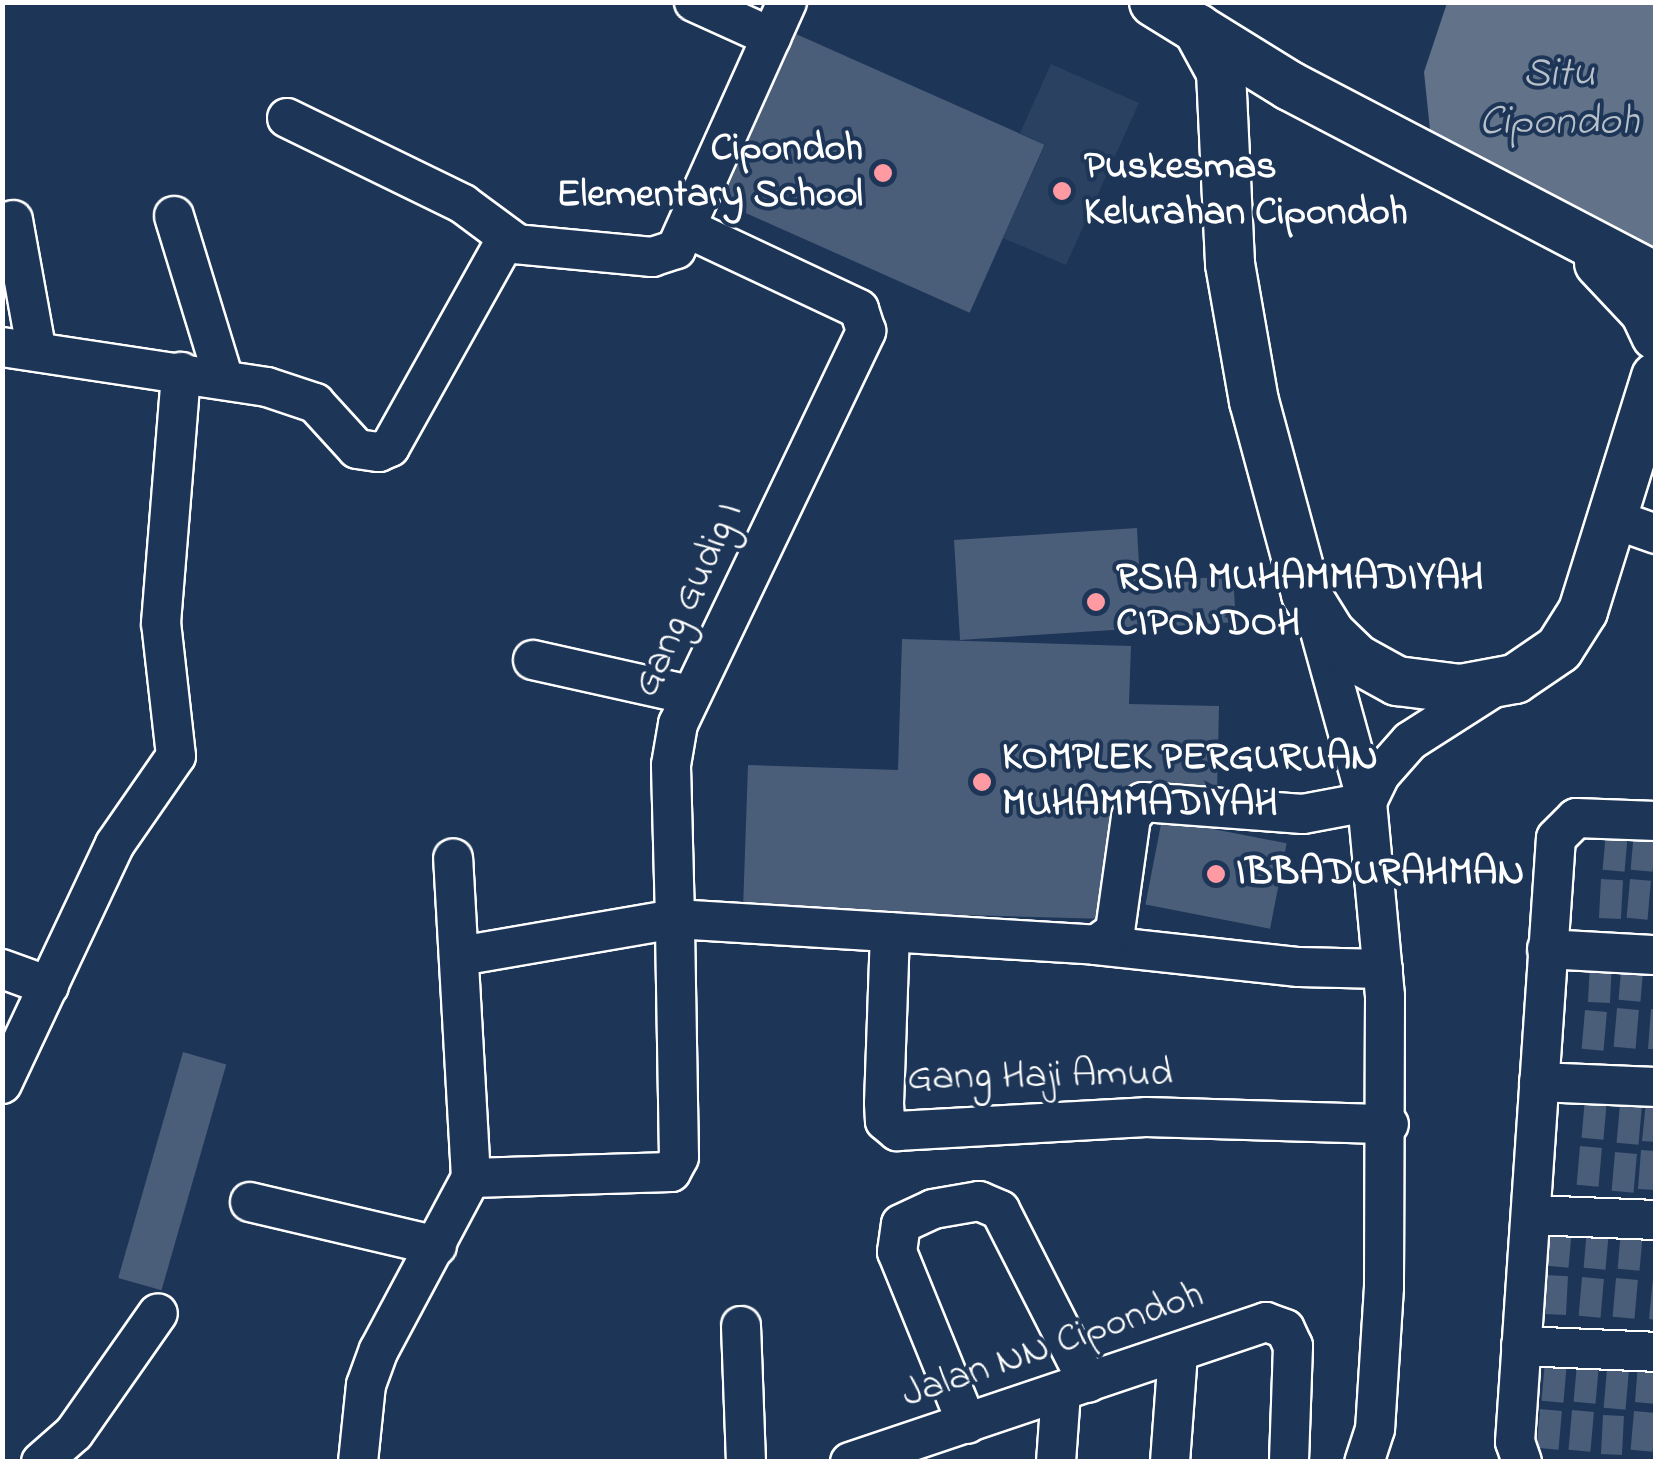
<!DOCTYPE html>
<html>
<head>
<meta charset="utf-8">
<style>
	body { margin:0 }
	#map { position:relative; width:1658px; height:1464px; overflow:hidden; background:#1d3557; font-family:"Indie Flower",sans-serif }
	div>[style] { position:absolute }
	.built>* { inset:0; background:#2a4161 }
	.water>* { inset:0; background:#617289 }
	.building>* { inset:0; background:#4a5d79; transform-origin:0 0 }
	.roads { filter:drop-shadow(2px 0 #fff) drop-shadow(-2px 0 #fff) drop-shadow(0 2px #fff) drop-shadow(0 -2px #fff) }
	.minor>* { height:38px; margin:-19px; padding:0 19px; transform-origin:19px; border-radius:19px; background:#1d3557 }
	.major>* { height:48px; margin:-24px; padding:0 24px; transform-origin:24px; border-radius:24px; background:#1d3557 }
	.dots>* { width:28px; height:28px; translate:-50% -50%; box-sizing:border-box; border:5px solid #1d3557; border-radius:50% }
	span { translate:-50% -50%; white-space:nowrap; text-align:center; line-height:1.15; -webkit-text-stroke:8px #1d3557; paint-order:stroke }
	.poi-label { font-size:40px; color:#fff; font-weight:700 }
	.right { translate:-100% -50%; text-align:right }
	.left { translate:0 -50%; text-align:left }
	.street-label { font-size:40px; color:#fff }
	.water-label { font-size:42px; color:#b8c0ca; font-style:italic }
	.frame { position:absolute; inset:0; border:5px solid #fff; pointer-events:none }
</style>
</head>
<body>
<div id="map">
	<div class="built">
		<div style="clip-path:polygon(1051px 64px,1139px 103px,1066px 265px,1003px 238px,1045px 145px,1020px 133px)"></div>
	</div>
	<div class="water">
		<div style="clip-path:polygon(1447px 3px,1655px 3px,1655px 249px,1625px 241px,1444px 147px,1430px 130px,1424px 72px)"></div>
	</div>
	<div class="building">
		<div style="left:796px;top:34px;width:272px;height:184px;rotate:24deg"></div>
		<div style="clip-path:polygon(1137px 528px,1140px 582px,1233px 576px,1236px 622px,960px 640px,954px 540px)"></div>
		<div style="clip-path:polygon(902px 639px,1131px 646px,1129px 704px,1219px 706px,1217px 796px,1110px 793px,1106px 919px,743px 909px,748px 765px,898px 770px)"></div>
		<div style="left:1162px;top:819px;width:127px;height:87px;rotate:11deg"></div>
		<div style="left:1606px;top:831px;width:22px;height:39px;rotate:5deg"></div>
		<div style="left:1634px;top:831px;width:22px;height:39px;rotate:5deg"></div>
		<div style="left:1601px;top:879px;width:22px;height:39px;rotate:3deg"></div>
		<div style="left:1630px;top:879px;width:21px;height:39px;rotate:5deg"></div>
		<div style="left:1622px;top:960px;width:22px;height:40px;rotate:5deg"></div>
		<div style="left:1590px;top:963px;width:22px;height:39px;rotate:3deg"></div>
		<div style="left:1617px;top:1008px;width:22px;height:39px;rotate:5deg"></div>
		<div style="clip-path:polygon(1651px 1009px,1656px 1010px,1656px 1049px,1648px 1049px)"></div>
		<div style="left:1585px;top:1010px;width:22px;height:39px;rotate:5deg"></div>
		<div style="left:183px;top:1052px;width:45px;height:235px;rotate:16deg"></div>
		<div style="left:1585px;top:1098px;width:22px;height:40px;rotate:5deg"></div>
		<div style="clip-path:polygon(1646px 1102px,1656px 1103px,1656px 1142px,1642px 1141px)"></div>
		<div style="left:1620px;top:1104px;width:22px;height:39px;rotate:5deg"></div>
		<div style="left:1580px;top:1146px;width:22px;height:39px;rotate:5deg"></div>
		<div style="clip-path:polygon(1641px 1150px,1656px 1151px,1656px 1190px,1638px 1189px)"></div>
		<div style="left:1615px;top:1152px;width:22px;height:39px;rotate:5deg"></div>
		<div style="left:1550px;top:1227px;width:22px;height:39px;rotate:5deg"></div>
		<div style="left:1587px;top:1229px;width:22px;height:39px;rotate:5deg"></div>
		<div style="left:1621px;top:1230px;width:22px;height:39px;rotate:5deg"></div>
		<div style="left:1546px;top:1275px;width:22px;height:39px;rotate:3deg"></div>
		<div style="left:1582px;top:1277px;width:22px;height:39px;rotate:5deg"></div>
		<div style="left:1616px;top:1278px;width:22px;height:39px;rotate:5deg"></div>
		<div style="clip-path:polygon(1653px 1278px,1656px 1278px,1656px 1320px,1649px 1319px)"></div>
		<div style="left:1545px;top:1361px;width:22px;height:40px;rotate:5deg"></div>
		<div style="left:1577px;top:1363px;width:22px;height:39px;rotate:5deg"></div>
		<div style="clip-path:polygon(1638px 1363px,1656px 1365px,1656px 1404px,1635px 1402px)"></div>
		<div style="left:1607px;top:1369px;width:22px;height:39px;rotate:5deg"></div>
		<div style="left:1540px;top:1409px;width:22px;height:39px;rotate:5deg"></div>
		<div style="left:1572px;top:1410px;width:22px;height:40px;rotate:5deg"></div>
		<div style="left:1634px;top:1411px;width:22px;height:39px;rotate:5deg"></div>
		<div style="left:1603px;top:1415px;width:21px;height:39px;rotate:3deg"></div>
	</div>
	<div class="roads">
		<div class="minor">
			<div style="left:694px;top:2px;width:85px;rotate:24.4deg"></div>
			<div style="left:287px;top:118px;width:196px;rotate:26deg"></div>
			<div style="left:463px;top:204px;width:62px;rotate:36.5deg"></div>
			<div style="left:174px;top:216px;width:171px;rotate:73deg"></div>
			<div style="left:13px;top:220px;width:130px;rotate:79.8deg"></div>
			<div style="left:2px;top:347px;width:268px;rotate:8.6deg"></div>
			<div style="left:267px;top:387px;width:51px;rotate:18.4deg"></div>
			<div style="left:315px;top:403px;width:62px;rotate:47.6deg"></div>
			<div style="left:357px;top:449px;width:22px;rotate:8deg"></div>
			<div style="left:379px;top:452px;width:12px;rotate:-24deg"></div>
			<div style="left:390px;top:447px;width:234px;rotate:-60.8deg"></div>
			<div style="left:504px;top:243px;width:149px;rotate:5.4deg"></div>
			<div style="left:652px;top:257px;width:25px;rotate:-18deg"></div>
			<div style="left:676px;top:249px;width:271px;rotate:-65.8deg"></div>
			<div style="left:1611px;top:518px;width:48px;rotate:19.6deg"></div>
			<div style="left:1318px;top:624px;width:185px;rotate:74.6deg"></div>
			<div style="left:1367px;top:802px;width:195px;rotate:84.7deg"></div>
			<div style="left:1385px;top:996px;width:291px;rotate:90.2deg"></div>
			<div style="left:1384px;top:1287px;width:142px;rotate:93.6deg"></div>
			<div style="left:1375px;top:1429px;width:35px;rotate:108deg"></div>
			<div style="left:533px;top:660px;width:160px;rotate:12.6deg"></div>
			<div style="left:1367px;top:802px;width:30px;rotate:-64deg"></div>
			<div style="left:1380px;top:775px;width:45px;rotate:-48.6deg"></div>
			<div style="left:1410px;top:741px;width:98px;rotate:-32.6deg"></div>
			<div style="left:890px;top:932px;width:171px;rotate:92deg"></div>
			<div style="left:884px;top:1103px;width:18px;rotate:87deg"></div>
			<div style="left:885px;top:1121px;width:16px;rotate:40deg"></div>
			<div style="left:897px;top:1131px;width:249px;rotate:-3.2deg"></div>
			<div style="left:1146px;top:1117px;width:243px;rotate:1.7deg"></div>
			<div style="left:1096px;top:945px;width:204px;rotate:6.2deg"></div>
			<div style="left:1299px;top:967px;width:84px;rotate:1.4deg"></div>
			<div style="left:1547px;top:949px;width:109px;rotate:3.2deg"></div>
			<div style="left:460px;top:956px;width:218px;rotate:-9.8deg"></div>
			<div style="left:675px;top:919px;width:154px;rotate:-91.5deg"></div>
			<div style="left:671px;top:765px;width:42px;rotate:-80.3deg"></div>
			<div style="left:678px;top:724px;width:436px;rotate:-64.4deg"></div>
			<div style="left:866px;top:331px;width:23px;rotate:-108deg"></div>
			<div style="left:859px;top:309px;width:188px;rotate:-154.8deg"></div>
			<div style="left:2px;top:969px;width:50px;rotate:19.9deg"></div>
			<div style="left:1539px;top:1082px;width:117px;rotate:2.4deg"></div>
			<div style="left:2px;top:1084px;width:265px;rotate:-64.8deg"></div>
			<div style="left:115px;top:844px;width:107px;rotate:-55.3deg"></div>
			<div style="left:176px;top:756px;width:134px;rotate:-96.4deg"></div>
			<div style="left:161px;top:623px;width:252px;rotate:-85.4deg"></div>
			<div style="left:471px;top:1178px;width:200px;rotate:-1.7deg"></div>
			<div style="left:671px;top:1172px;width:17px;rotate:-62deg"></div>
			<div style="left:679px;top:1157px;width:238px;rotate:-91deg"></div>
			<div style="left:675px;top:919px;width:422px;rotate:3.5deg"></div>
			<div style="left:1096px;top:945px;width:24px;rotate:-36deg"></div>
			<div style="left:1115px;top:931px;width:115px;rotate:-82deg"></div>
			<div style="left:1131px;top:817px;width:19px;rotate:-51deg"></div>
			<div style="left:1143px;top:802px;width:160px;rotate:4.3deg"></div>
			<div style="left:1303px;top:814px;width:65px;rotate:-10.6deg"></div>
			<div style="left:250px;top:1202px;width:192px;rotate:13.2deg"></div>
			<div style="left:1531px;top:1215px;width:125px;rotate:2.3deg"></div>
			<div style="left:741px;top:1326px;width:136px;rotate:87.9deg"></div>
			<div style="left:1521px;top:1346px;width:135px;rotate:2.5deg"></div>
			<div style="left:967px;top:1424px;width:186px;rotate:-112.1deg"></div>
			<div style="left:897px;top:1252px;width:28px;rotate:-82deg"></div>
			<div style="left:901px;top:1224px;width:35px;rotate:-25deg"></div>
			<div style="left:933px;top:1209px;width:47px;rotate:-9.9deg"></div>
			<div style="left:979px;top:1201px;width:23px;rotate:23deg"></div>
			<div style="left:1000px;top:1210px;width:194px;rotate:63deg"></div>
			<div style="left:41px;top:1462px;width:44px;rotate:-41.3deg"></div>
			<div style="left:74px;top:1433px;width:146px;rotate:-55deg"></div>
			<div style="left:358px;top:1462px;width:77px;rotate:-84.1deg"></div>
			<div style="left:366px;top:1385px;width:37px;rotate:-70deg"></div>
			<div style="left:379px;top:1350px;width:195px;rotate:-61.9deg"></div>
			<div style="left:471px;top:1178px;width:320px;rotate:-93.2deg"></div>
			<div style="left:850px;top:1462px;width:439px;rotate:-18.6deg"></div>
			<div style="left:1266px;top:1322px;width:20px;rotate:20deg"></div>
			<div style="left:1285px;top:1329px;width:19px;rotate:65deg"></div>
			<div style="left:1293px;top:1346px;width:116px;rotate:92deg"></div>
			<div style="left:1056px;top:1462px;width:69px;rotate:-85.9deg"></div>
			<div style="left:1170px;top:1462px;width:109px;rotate:-85.8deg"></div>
			<div style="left:1522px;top:1462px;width:21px;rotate:-109deg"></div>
			<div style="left:1515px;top:1442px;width:605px;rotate:-86.12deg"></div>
			<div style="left:1556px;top:838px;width:28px;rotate:-45deg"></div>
			<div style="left:1576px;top:818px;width:80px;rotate:2.1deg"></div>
		</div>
		<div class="major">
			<div style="left:1154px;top:2px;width:160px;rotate:31.7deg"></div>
			<div style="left:1290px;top:86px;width:413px;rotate:27.6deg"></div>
			<div style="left:1197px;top:28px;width:50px;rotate:61.4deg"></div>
			<div style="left:1221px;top:72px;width:192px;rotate:87.3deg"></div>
			<div style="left:1230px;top:264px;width:139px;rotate:80.1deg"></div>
			<div style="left:1254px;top:401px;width:200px;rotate:74.9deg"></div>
			<div style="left:1306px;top:594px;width:47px;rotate:58deg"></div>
			<div style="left:1331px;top:634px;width:36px;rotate:44deg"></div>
			<div style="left:1357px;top:659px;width:46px;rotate:28.8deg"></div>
			<div style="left:1397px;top:681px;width:64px;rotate:7.2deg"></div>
			<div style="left:1460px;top:689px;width:56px;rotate:-10.3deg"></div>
			<div style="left:1515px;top:679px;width:53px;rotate:-34.3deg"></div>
			<div style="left:1559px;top:649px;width:45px;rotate:-57.7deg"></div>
			<div style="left:1583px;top:611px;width:245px;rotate:-72.7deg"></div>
			<div style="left:1599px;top:263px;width:67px;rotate:46.8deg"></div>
			<div style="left:1645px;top:312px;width:26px;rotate:65deg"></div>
		</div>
	</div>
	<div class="dots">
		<div style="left:883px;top:173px;background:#ff9aa2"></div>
		<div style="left:1062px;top:191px;background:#ff9aa2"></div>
		<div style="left:1096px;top:602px;background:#ff9aa2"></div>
		<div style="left:982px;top:782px;background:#ff9aa2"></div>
		<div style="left:1216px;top:874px;background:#ff9aa2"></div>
	</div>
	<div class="poi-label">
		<span class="right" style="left:863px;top:173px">Cipondoh<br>Elementary School</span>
		<span class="left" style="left:1084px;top:191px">Puskesmas<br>Kelurahan Cipondoh</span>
		<span class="left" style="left:1116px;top:602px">RSIA MUHAMMADIYAH<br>CIPONDOH</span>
		<span class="left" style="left:1002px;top:782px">KOMPLEK PERGURUAN<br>MUHAMMADIYAH</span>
		<span class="left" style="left:1236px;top:874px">IBBADURAHMAN</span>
	</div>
	<div class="street-label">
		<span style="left:689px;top:600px;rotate:-65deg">Gang Gudig I</span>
		<span style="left:1040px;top:1077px;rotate:-1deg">Gang Haji Amud</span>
		<span style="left:1053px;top:1346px;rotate:-19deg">Jalan NN Cipondoh</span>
	</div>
	<div class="water-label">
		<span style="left:1559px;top:99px">Situ<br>Cipondoh</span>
	</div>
	<div class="frame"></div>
</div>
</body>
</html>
